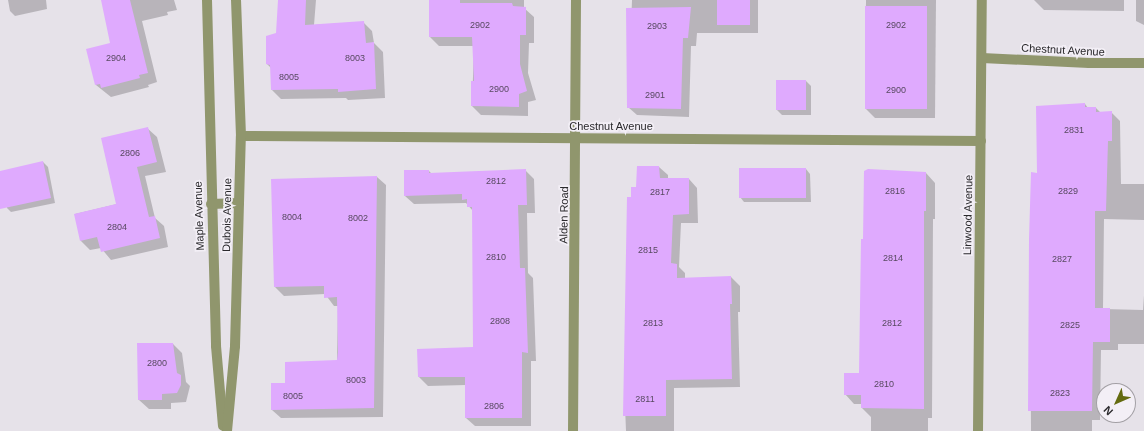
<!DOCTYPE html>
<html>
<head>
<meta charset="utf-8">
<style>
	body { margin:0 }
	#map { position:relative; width:1144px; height:431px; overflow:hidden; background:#e6e2e9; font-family:Arial,sans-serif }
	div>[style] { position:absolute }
	.shadow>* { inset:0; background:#0003 }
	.building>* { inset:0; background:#dfaafe; transform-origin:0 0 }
	.street>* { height:10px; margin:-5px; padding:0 5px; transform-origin:5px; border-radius:5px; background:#90966d }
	span { translate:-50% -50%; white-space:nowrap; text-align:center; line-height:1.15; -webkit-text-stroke:3.5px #f3eff6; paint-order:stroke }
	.number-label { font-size:9px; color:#574960 }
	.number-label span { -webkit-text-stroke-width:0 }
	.street-label { font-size:11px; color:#2a292c }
	.north { position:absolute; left:1096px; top:383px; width:40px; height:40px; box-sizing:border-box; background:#f3eff6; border:1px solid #a3a0a5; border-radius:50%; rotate:225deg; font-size:11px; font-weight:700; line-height:16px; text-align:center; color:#2a292c }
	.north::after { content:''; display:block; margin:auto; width:14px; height:18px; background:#646b10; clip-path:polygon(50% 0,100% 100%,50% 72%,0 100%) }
</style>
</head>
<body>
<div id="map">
	<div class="shadow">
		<div style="clip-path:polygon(8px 0,46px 0,47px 9px,15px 16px,10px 11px)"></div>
		<div style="clip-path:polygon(102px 0,174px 0,177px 10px,167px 12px,168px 15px,142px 21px,157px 82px,148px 85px,149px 87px,111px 97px,96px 85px,87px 50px,112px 44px)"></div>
		<div style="clip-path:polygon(279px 0,316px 0,314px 25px,363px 22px,372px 31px,374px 43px,383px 52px,385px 98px,348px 100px,346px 98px,281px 99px,272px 90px,271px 68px,267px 64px,277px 34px)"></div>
		<div style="clip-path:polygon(430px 0,524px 0,524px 8px,534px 17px,534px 43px,529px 43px,528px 73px,536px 100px,528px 102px,528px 116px,481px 115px,472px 106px,474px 46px,439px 46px,430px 37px)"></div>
		<div style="clip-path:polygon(632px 0,758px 0,758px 33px,697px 33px,696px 46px,691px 46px,689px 117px,637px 115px,628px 107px)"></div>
		<div style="clip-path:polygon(866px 0,936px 0,935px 118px,875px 118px,865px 108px)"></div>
		<div style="clip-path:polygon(1034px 0,1124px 0,1124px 11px,1044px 10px)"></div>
		<div style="clip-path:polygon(1136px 0,1144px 0,1144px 25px,1136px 21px)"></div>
		<div style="clip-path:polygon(806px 81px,811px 86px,811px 115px,782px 115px,777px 110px)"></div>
		<div style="clip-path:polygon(1085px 104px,1088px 108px,1096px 108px,1101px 113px,1111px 112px,1120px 121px,1121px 184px,1144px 184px,1144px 220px,1104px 219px,1103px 309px,1143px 310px,1144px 295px,1144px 344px,1118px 344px,1118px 350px,1101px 350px,1100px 420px,1092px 420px,1092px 431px,1031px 431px,1030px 239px,1038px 174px)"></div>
		<div style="clip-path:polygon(147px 128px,157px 137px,166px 172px,145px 176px,155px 218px,164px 226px,168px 247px,111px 260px,101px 248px,90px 250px,81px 241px,75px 214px,117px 204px)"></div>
		<div style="clip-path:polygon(43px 162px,48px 167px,55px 203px,11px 212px,7px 208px,0 172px)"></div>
		<div style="clip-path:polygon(659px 167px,668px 175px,668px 179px,689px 179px,697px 188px,698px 223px,681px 223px,679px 267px,685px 273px,685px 279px,731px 277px,740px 286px,740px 312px,738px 312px,740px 387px,674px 388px,674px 431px,626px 431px,624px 382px,632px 198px,637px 187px)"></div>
		<div style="clip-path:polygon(806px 169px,810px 174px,811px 202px,744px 202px,740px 197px)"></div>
		<div style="clip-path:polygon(525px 170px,534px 179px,535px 213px,527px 213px,528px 273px,533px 278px,536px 361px,531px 361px,531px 426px,475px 426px,466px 418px,466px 385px,428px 386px,419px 377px,418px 350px,474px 348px,473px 211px,466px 203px,414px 204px,405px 196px,429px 171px,432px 174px)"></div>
		<div style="clip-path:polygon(868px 170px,926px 173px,935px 183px,935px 219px,933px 219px,932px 418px,928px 418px,928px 431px,871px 431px,871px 417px,862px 408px,862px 404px,854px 404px,845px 394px,860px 374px)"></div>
		<div style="clip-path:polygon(377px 177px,386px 185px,383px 417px,281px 418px,272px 410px,286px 384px,337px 361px,338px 306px,334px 306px,325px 294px,284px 296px,275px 287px)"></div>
		<div style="clip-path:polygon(138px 344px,173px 344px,182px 353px,186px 382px,190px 386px,186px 402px,171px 403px,171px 409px,149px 409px,139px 400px)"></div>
	</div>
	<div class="building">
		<div style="clip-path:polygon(101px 0,130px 0,148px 73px,139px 75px,140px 78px,101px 88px,100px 84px,95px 85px,86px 49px,110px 43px)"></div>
		<div style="clip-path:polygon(278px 0,306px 0,305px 25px,364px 21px,366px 43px,374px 42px,376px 89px,338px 92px,338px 89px,271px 90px,270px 65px,266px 64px,266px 36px,276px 33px)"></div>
		<div style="clip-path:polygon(429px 0,460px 0,460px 3px,512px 3px,513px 6px,526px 7px,526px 35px,520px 35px,520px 64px,527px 91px,519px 94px,519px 107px,471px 106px,471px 81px,474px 81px,472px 37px,429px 37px)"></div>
		<div style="left:717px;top:0;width:33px;height:25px"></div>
		<div style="left:865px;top:6px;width:62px;height:103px"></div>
		<div style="clip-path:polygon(691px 7px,688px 38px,683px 38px,681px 109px,627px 108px,626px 8px)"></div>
		<div style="left:776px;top:80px;width:30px;height:30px"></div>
		<div style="clip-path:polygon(1085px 103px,1085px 107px,1096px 107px,1096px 112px,1112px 111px,1112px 141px,1108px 141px,1106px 211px,1095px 211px,1095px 308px,1110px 308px,1110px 342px,1093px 342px,1092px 411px,1028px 411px,1029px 239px,1031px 172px,1037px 173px,1036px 106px)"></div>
		<div style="clip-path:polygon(148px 127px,157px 162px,137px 167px,149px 217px,155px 216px,160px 238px,101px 252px,97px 237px,80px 241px,74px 214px,116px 204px,101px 138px)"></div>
		<div style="clip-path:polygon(43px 161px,51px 198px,0 209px,0 171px)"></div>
		<div style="clip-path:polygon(637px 166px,659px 166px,660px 178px,689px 178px,689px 214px,673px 215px,671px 263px,677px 264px,677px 278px,731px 276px,732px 304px,730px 304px,732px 379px,666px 380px,666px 416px,623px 416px,627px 197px,631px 197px,631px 187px,636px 187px)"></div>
		<div style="left:739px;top:168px;width:67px;height:30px"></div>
		<div style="clip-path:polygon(526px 169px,527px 205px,518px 205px,520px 268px,525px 268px,528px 353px,522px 352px,522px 418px,465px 418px,465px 377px,418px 377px,417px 349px,473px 347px,472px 207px,467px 207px,467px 199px,462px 200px,462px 194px,404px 196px,404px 170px,429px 170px,429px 173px)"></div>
		<div style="clip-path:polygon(868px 169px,926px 172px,926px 211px,924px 211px,924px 409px,861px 408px,861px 395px,844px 395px,844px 373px,859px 373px,861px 239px,863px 239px,864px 171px)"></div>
		<div style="clip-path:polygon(377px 176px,374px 408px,271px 410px,271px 383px,285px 383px,285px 362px,337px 360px,338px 352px,337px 297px,324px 298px,324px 286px,274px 287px,271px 179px)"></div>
		<div style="clip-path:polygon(137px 343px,173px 343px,177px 373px,181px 375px,181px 385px,177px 393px,162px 394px,162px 400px,138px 400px)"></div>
	</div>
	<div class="street">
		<div style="left:207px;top:0;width:346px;rotate:88.5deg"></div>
		<div style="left:216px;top:346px;width:80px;rotate:85deg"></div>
		<div style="left:982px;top:58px;width:107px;rotate:2.7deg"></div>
		<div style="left:1089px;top:63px;width:55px"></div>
		<div style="left:241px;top:136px;width:740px;rotate:0.39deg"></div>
		<div style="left:211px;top:204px;width:28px;rotate:-2deg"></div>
		<div style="left:227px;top:431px;width:85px;rotate:-84.6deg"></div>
		<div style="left:235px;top:346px;width:210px;rotate:-88.4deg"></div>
		<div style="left:241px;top:136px;width:136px;rotate:-92.1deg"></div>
		<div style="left:573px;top:431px;width:431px;rotate:-89.6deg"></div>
		<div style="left:978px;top:431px;width:431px;rotate:-89.5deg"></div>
	</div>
	<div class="number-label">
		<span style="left:480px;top:25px">2902</span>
		<span style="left:896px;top:25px">2902</span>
		<span style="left:657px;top:26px">2903</span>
		<span style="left:116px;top:58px">2904</span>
		<span style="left:355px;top:58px">8003</span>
		<span style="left:289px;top:77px">8005</span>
		<span style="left:499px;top:89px">2900</span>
		<span style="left:896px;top:90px">2900</span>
		<span style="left:655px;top:95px">2901</span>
		<span style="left:1074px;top:130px">2831</span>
		<span style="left:130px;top:153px">2806</span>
		<span style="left:496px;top:181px">2812</span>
		<span style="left:895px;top:191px">2816</span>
		<span style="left:1068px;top:191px">2829</span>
		<span style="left:660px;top:192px">2817</span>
		<span style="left:292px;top:217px">8004</span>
		<span style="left:358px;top:218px">8002</span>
		<span style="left:117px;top:227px">2804</span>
		<span style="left:648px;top:250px">2815</span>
		<span style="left:496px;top:257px">2810</span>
		<span style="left:893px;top:258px">2814</span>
		<span style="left:1062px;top:259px">2827</span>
		<span style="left:500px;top:321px">2808</span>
		<span style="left:653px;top:323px">2813</span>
		<span style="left:892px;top:323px">2812</span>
		<span style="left:1070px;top:325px">2825</span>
		<span style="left:157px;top:363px">2800</span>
		<span style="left:356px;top:380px">8003</span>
		<span style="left:884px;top:384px">2810</span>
		<span style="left:1060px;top:393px">2823</span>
		<span style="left:293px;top:396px">8005</span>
		<span style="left:645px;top:399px">2811</span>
		<span style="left:494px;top:406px">2806</span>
	</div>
	<div class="street-label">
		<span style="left:1063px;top:50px;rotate:3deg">Chestnut Avenue</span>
		<span style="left:611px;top:126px">Chestnut Avenue</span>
		<span style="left:227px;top:215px;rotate:-89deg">Dubois Avenue</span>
		<span style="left:564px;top:215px;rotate:-89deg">Alden Road</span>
		<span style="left:968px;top:215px;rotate:-89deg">Linwood Avenue</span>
		<span style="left:199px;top:216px;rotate:-92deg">Maple Avenue</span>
	</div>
	<div class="north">N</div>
</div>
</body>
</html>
